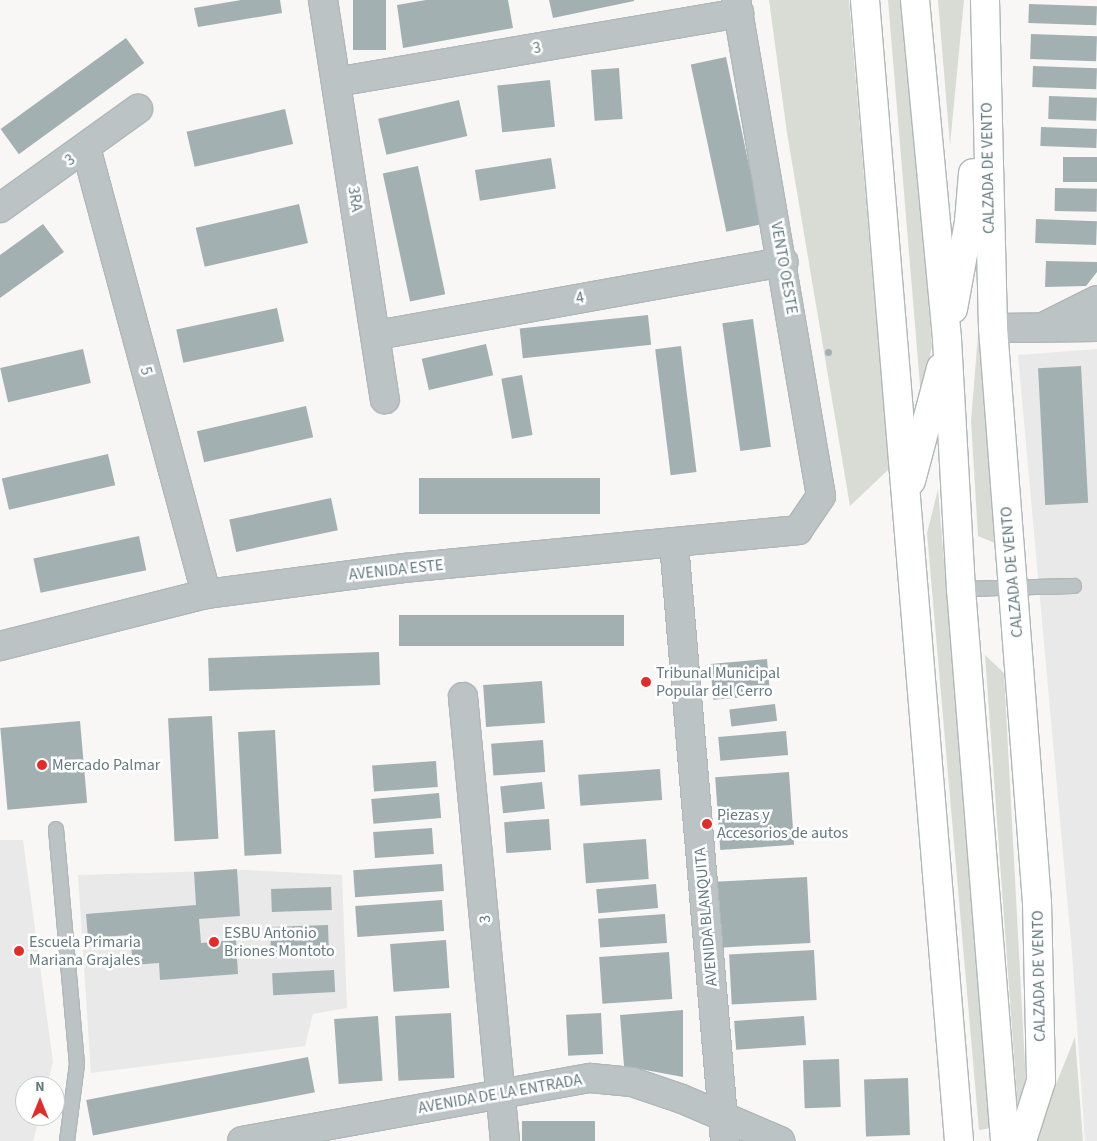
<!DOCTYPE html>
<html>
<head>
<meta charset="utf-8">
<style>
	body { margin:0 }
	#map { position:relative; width:1097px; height:1141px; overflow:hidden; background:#f8f7f5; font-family:"Source Sans 3",sans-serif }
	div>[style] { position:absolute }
	.built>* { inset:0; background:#e8e9e8 }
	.green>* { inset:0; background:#d9dcd4 }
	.building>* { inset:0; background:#a3b0b2; transform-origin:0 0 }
	.round { border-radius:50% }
	.roads { filter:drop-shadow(1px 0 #b0b7b9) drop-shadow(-1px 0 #b0b7b9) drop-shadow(0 1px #b0b7b9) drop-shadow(0 -1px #b0b7b9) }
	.service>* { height:14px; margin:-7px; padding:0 7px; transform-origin:7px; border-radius:7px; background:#bcc3c5 }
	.minor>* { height:28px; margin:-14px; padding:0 14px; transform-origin:14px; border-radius:14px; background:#bcc3c5 }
	.tertiary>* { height:28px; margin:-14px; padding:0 14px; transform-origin:14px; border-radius:14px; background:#bcc3c5 }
	.primary>* { height:28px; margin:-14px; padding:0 14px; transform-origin:14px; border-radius:14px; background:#fff }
	.dots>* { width:14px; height:14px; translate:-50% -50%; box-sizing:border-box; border:2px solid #fff; border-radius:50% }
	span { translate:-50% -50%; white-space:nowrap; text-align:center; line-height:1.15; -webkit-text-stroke:5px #fff; paint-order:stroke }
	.street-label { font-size:16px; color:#637a7f }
	.poi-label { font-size:16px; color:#637a7f }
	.left { translate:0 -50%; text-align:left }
	.north { position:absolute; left:15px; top:1076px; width:50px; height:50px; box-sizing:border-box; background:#fff; border:1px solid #c1cacc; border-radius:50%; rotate:0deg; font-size:14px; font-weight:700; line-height:20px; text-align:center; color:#637a7f }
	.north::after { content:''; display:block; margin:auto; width:18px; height:22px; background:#e22c2a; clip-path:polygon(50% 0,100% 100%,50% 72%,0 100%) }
</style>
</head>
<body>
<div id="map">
	<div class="built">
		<div style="clip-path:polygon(1097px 349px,1097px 1141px,1085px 1141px,1072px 953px,1018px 355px)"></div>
		<div style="clip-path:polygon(0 840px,23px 840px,53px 1062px,47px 1086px,25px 1086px,25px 1116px,40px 1116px,33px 1141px,0 1141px)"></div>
		<div style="clip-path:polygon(245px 870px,342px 875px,347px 1008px,313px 1014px,305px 1046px,91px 1073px,78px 875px)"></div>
	</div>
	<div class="green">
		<div style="clip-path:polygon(769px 0,849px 0,889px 469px,850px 506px,787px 133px)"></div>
		<div style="clip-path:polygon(888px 0,902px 0,932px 345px,922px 409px)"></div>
		<div style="clip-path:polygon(938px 0,964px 0,950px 145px)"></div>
		<div style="clip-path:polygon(979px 322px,997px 544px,978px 536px,971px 421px)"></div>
		<div style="clip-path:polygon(938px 489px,992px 1128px,979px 1130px,927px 533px)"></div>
		<div style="clip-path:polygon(985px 655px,1004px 673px,1026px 1084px,1018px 1111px)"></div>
		<div style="clip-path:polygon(1075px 1037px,1083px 1141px,1033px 1141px)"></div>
	</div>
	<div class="building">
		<div style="clip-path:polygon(241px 0,280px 0,282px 13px,198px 27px,194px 8px)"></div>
		<div style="left:353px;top:0;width:33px;height:50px"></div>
		<div style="clip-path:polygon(426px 0,508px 0,513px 28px,403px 48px,397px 5px)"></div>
		<div style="clip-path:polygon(549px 0,634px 0,634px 1px,553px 18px)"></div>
		<div style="left:1029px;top:4px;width:68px;height:19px;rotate:2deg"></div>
		<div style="left:1031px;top:34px;width:66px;height:25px;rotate:2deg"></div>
		<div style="left:126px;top:38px;width:31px;height:155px;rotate:54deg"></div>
		<div style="left:726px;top:57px;width:171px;height:36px;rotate:78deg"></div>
		<div style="left:1033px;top:66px;width:64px;height:21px;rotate:2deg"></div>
		<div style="left:619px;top:68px;width:51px;height:28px;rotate:86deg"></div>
		<div style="left:550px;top:80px;width:47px;height:53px;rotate:84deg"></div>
		<div style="left:1049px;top:96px;width:48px;height:23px;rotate:2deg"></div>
		<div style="left:459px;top:100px;width:37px;height:83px;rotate:77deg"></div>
		<div style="left:285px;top:109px;width:36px;height:101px;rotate:77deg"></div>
		<div style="left:1041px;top:127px;width:56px;height:19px;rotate:2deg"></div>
		<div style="left:1063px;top:157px;width:34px;height:25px"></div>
		<div style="left:551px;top:158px;width:31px;height:77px;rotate:81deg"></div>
		<div style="left:418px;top:166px;width:131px;height:36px;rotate:78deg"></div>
		<div style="left:1055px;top:188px;width:42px;height:23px;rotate:1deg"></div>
		<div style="left:299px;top:204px;width:40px;height:106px;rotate:77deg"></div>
		<div style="left:1036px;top:219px;width:61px;height:24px;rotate:2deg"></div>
		<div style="clip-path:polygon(43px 224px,64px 252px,0 298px,0 255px)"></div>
		<div style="clip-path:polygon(1046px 261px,1097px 262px,1097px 272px,1086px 286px,1045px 287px)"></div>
		<div style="left:277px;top:308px;width:34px;height:103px;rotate:78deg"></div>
		<div style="left:648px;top:315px;width:30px;height:129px;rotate:84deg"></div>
		<div style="left:753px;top:319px;width:129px;height:31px;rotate:82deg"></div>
		<div style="left:486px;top:344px;width:32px;height:66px;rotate:77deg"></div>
		<div style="left:681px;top:346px;width:127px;height:26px;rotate:83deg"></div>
		<div class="round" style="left:824.5px;top:348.5px;width:7px;height:7px"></div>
		<div style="left:83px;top:349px;width:35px;height:85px;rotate:77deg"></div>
		<div style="left:1081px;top:366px;width:137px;height:43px;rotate:87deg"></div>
		<div style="left:522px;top:375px;width:61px;height:21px;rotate:80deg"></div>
		<div style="left:306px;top:406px;width:32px;height:112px;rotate:77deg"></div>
		<div style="left:108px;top:454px;width:32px;height:109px;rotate:77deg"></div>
		<div style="left:600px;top:478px;width:36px;height:181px;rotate:90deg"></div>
		<div style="left:331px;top:498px;width:33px;height:104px;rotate:78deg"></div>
		<div style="left:139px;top:536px;width:35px;height:108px;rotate:78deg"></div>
		<div style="left:624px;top:615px;width:31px;height:225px;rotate:90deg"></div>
		<div style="left:379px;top:652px;width:33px;height:171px;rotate:88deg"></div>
		<div style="left:767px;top:659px;width:36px;height:57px;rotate:85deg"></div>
		<div style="left:542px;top:681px;width:42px;height:59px;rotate:86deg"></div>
		<div style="left:775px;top:704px;width:17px;height:46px;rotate:83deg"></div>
		<div style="left:212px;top:716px;width:123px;height:44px;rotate:87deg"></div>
		<div style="left:80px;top:721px;width:82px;height:80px;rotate:85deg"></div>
		<div style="left:275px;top:730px;width:124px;height:37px;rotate:87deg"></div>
		<div style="left:786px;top:731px;width:24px;height:68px;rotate:85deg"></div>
		<div style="left:543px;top:740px;width:32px;height:52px;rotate:86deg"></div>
		<div style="left:436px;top:761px;width:26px;height:64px;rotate:86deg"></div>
		<div style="left:660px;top:769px;width:31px;height:82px;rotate:86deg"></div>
		<div style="left:789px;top:772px;width:73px;height:74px;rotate:86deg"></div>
		<div style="left:542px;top:782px;width:27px;height:42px;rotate:84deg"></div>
		<div style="left:439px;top:793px;width:25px;height:68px;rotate:85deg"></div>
		<div style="left:549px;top:819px;width:31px;height:45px;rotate:86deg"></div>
		<div style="left:432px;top:828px;width:26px;height:59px;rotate:86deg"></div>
		<div style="left:646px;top:839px;width:40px;height:63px;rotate:86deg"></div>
		<div style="left:442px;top:864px;width:27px;height:89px;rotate:86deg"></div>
		<div style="clip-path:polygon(237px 869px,240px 916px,199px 919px,201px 943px,236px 940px,238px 974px,160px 980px,159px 963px,133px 965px,130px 935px,88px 938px,86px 914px,196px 905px,194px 872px)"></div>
		<div style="left:807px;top:877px;width:66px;height:92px;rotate:87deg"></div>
		<div style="left:656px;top:884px;width:24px;height:60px;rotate:85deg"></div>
		<div style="left:331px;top:887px;width:23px;height:60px;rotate:88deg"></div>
		<div style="left:442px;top:900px;width:31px;height:87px;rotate:86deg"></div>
		<div style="left:665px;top:914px;width:29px;height:67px;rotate:86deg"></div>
		<div style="left:328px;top:925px;width:25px;height:58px;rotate:88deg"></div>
		<div style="left:446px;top:940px;width:48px;height:56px;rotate:86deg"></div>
		<div style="left:814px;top:950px;width:50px;height:85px;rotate:87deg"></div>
		<div style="left:669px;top:952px;width:47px;height:70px;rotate:86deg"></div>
		<div style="left:334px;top:970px;width:22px;height:62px;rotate:87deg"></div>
		<div style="clip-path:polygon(683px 1010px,683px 1077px,624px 1066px,620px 1015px)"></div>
		<div style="left:451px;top:1013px;width:65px;height:56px;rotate:87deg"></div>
		<div style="left:601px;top:1013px;width:41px;height:35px;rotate:87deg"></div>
		<div style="left:378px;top:1016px;width:65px;height:44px;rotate:86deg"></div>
		<div style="left:804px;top:1016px;width:29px;height:70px;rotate:86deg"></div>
		<div style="left:308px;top:1057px;width:36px;height:226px;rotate:79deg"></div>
		<div style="left:839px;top:1059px;width:48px;height:36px;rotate:88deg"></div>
		<div style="left:908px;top:1078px;width:57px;height:44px;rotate:88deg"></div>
		<div style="left:595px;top:1121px;width:20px;height:73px;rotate:90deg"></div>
	</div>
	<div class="roads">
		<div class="service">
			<div style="left:961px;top:589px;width:113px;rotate:-1.5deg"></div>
			<div style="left:56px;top:829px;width:236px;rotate:84.9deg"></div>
			<div style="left:77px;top:1064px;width:78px;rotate:97.4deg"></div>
		</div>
		<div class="minor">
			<div style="left:323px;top:0;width:404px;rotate:81.2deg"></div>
			<div style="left:336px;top:82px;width:409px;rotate:-9.7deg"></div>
			<div style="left:86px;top:148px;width:462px;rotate:74.9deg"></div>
			<div style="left:0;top:208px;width:170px;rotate:-35.7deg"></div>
			<div style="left:1047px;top:325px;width:56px;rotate:-26.6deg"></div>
			<div style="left:993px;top:328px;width:104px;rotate:-0.6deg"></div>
			<div style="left:377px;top:335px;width:413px;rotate:-10.2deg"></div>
			<div style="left:674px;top:544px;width:599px;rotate:85.12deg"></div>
			<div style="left:0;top:646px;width:212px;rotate:-14.2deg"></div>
			<div style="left:206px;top:594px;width:200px;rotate:-7.5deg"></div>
			<div style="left:404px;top:568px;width:396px;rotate:-5.5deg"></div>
			<div style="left:798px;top:530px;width:41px;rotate:-55.9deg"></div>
			<div style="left:821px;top:496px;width:503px;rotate:-99.72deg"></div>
			<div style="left:463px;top:697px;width:446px;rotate:84.6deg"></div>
		</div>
		<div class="tertiary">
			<div style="left:242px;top:1141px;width:354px;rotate:-10.3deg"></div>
			<div style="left:590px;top:1078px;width:42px;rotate:5.4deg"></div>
			<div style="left:632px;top:1082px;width:53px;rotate:18.8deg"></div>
			<div style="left:682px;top:1099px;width:107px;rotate:23.2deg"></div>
		</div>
		<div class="primary">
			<div style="left:865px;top:0;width:1145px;rotate:85.29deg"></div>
			<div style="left:915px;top:0;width:341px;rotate:84.6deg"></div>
			<div style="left:947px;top:339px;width:250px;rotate:86.8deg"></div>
			<div style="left:961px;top:589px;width:554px;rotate:85.44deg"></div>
			<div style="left:985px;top:0;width:328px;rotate:88.6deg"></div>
			<div style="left:993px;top:328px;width:576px;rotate:85.62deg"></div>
			<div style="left:1037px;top:902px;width:179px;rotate:88.7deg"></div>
			<div style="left:1041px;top:1081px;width:63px;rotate:107.6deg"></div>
			<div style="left:953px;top:309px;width:88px;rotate:-79.6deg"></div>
			<div style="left:969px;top:222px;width:49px;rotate:-85.3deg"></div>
			<div style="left:911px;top:481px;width:117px;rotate:-75.1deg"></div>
		</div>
	</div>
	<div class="dots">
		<div style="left:646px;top:682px;background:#e22c2a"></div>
		<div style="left:42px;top:765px;background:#e22c2a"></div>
		<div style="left:707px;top:824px;background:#e22c2a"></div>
		<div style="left:214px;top:942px;background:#e22c2a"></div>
		<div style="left:19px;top:951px;background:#e22c2a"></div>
	</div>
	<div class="street-label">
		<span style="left:537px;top:48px;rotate:-10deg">3</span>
		<span style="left:70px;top:160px;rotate:-35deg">3</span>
		<span style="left:988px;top:168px;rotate:-91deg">CALZADA DE VENTO</span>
		<span style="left:355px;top:199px;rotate:81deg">3RA</span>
		<span style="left:784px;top:268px;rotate:80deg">VENTO OESTE</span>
		<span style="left:580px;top:298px;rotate:-10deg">4</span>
		<span style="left:146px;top:371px;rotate:75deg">5</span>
		<span style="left:396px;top:570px;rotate:-6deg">AVENIDA ESTE</span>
		<span style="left:1012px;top:572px;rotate:-95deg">CALZADA DE VENTO</span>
		<span style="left:706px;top:917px;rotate:-95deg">AVENIDA BLANQUITA</span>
		<span style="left:485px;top:919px;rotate:-96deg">3</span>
		<span style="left:1039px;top:976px;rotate:-91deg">CALZADA DE VENTO</span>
		<span style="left:500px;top:1094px;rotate:-10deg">AVENIDA DE LA ENTRADA</span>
	</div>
	<div class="poi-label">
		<span class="left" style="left:656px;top:682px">Tribunal Municipal<br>Popular del Cerro</span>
		<span class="left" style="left:52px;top:765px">Mercado Palmar</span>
		<span class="left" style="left:717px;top:824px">Piezas y<br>Accesorios de autos</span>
		<span class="left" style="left:224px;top:942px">ESBU Antonio<br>Briones Montoto</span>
		<span class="left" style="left:29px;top:951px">Escuela Primaria<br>Mariana Grajales</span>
	</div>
	<div class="north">N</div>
</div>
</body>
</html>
